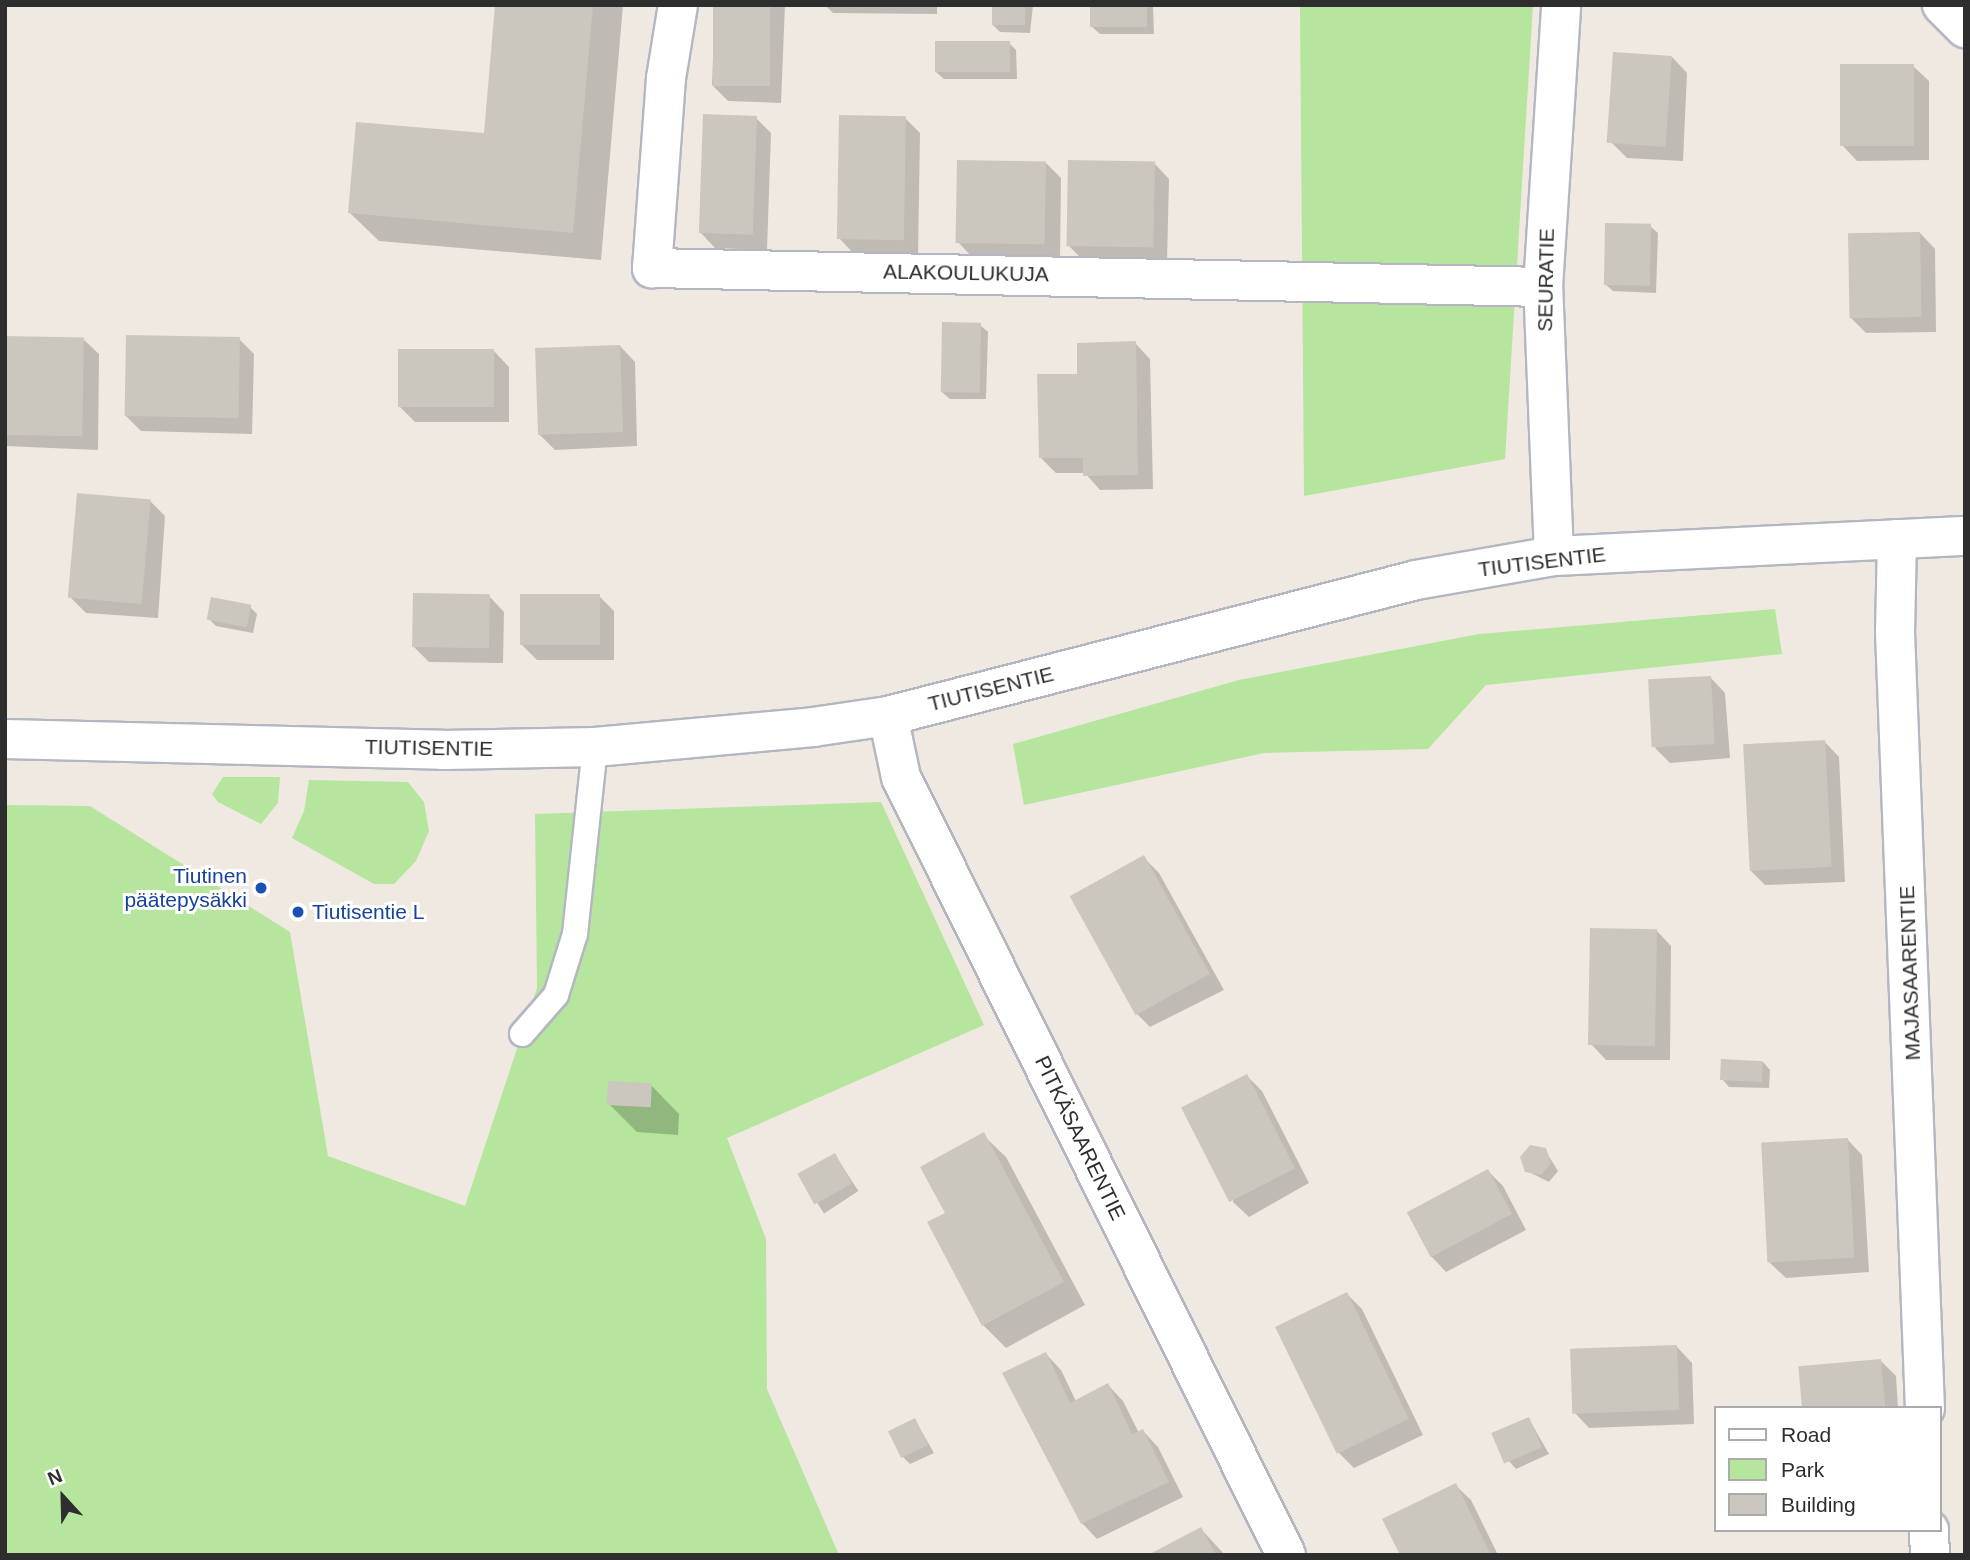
<!DOCTYPE html>
<html>
<head>
<meta charset="utf-8">
<style>
	body { margin:0 }
	#map { position:relative; width:1970px; height:1560px; overflow:hidden; background:#efe9e1; font-family:Helvetica,sans-serif }
	div>[style] { position:absolute }
	.green>* { inset:0; background:#b6e59e }
	.shadow>* { inset:0; background:#0003; transform-origin:0 0 }
	.building>* { inset:0; background:#cbc7bf; transform-origin:0 0 }
	.roads { filter:drop-shadow(2px 0 #b4b7c1) drop-shadow(-2px 0 #b4b7c1) drop-shadow(0 2px #b4b7c1) drop-shadow(0 -2px #b4b7c1) }
	.service>* { height:24px; margin:-12px; padding:0 12px; transform-origin:12px; border-radius:12px; background:#fff }
	.minor>* { height:38px; margin:-19px; padding:0 19px; transform-origin:19px; border-radius:19px; background:#fff }
	.dots>* { width:19px; height:19px; translate:-50% -50%; box-sizing:border-box; border:4px solid #fff; border-radius:50% }
	span { translate:-50% -50%; white-space:nowrap; text-align:center; line-height:1.15; -webkit-text-stroke:6px #fff; paint-order:stroke }
	.street-label { font-size:21px; color:#2e2e2e }
	.transit-label { font-size:21px; color:#164399 }
	.right { translate:-100% -50%; text-align:right }
	.left { translate:0 -50%; text-align:left }
	.frame { position:absolute; inset:0; border:7px solid #2e2e2e; pointer-events:none }
	.legend { position:absolute; left:1714px; top:1406px; width:228px; height:126px; box-sizing:border-box; background:#fff; border:2px solid #ababab; margin:0; padding:9px 12px; list-style:none; font-size:21px; color:#2e2e2e }
	.legend li { display:flex; align-items:center; gap:14px; height:35px }
	.legend b { width:35px; border:2px solid #ababab }
	.north { position:absolute; left:28px; top:1462px; width:70px; height:70px; -webkit-text-stroke:5px #fff; paint-order:stroke; rotate:338deg; font-size:19px; font-weight:700; line-height:28px; text-align:center; color:#2e2e2e }
	.north::after { content:''; display:block; margin:auto; width:24px; height:32px; background:#2e2e2e; clip-path:polygon(50% 0,100% 100%,50% 72%,0 100%) }
</style>
</head>
<body>
<div id="map">
	<div class="green">
		<div style="clip-path:polygon(1300px 5px,1533px 5px,1505px 459px,1304px 496px)"></div>
		<div style="clip-path:polygon(1775px 609px,1782px 654px,1486px 685px,1428px 749px,1264px 753px,1024px 805px,1013px 744px,1239px 680px,1479px 634px)"></div>
		<div style="clip-path:polygon(223px 777px,280px 777px,278px 803px,261px 824px,218px 802px,212px 794px)"></div>
		<div style="clip-path:polygon(309px 780px,408px 782px,424px 802px,429px 831px,416px 861px,394px 884px,374px 884px,292px 838px,304px 811px)"></div>
		<div style="clip-path:polygon(881px 802px,984px 1025px,727px 1138px,766px 1239px,767px 1389px,839px 1555px,5px 1555px,5px 805px,90px 806px,290px 932px,328px 1156px,465px 1206px,537px 988px,535px 814px)"></div>
	</div>
	<div class="shadow">
		<div style="clip-path:polygon(497px 5px,623px 5px,601px 260px,379px 241px,350px 213px,485px 134px)"></div>
		<div style="clip-path:polygon(715px 5px,785px 5px,781px 103px,728px 101px,712px 85px)"></div>
		<div style="clip-path:polygon(825px 5px,937px 5px,937px 14px,833px 13px)"></div>
		<div style="clip-path:polygon(994px 5px,1033px 5px,1030px 33px,1000px 32px,992px 24px)"></div>
		<div style="clip-path:polygon(1092px 5px,1153px 5px,1154px 34px,1100px 34px,1092px 27px)"></div>
		<div style="clip-path:polygon(1009px 43px,1016px 50px,1017px 79px,944px 79px,936px 72px)"></div>
		<div style="clip-path:polygon(1672px 57px,1687px 73px,1683px 161px,1627px 158px,1611px 142px)"></div>
		<div style="clip-path:polygon(1913px 66px,1929px 81px,1929px 160px,1857px 161px,1842px 145px)"></div>
		<div style="clip-path:polygon(756px 118px,771px 133px,767px 250px,715px 248px,700px 232px)"></div>
		<div style="clip-path:polygon(905px 118px,920px 133px,918px 255px,854px 254px,839px 238px)"></div>
		<div style="clip-path:polygon(1046px 163px,1061px 178px,1060px 259px,973px 258px,958px 242px)"></div>
		<div style="clip-path:polygon(1154px 163px,1169px 179px,1167px 262px,1084px 261px,1069px 246px)"></div>
		<div style="clip-path:polygon(1650px 226px,1658px 233px,1656px 293px,1613px 291px,1605px 284px)"></div>
		<div style="clip-path:polygon(1920px 233px,1935px 249px,1936px 332px,1866px 333px,1851px 318px)"></div>
		<div style="clip-path:polygon(980px 325px,988px 332px,986px 399px,950px 399px,942px 392px)"></div>
		<div style="clip-path:polygon(5px 338px,83px 339px,99px 354px,98px 450px,5px 446px)"></div>
		<div style="clip-path:polygon(239px 339px,254px 354px,252px 434px,141px 431px,125px 415px)"></div>
		<div style="clip-path:polygon(1135px 343px,1150px 359px,1153px 489px,1100px 490px,1085px 473px,1056px 473px,1041px 458px,1079px 376px)"></div>
		<div style="clip-path:polygon(620px 346px,635px 362px,637px 446px,555px 450px,539px 434px)"></div>
		<div style="clip-path:polygon(494px 351px,509px 367px,509px 422px,415px 422px,400px 407px)"></div>
		<div style="clip-path:polygon(150px 501px,165px 516px,158px 618px,86px 613px,71px 598px)"></div>
		<div style="clip-path:polygon(489px 596px,504px 612px,503px 663px,429px 662px,413px 646px)"></div>
		<div style="clip-path:polygon(599px 596px,614px 611px,614px 660px,537px 660px,522px 645px)"></div>
		<div style="clip-path:polygon(250px 607px,257px 614px,253px 633px,216px 626px,208px 618px)"></div>
		<div style="clip-path:polygon(1710px 677px,1725px 693px,1730px 758px,1670px 763px,1655px 748px)"></div>
		<div style="clip-path:polygon(1824px 741px,1839px 757px,1845px 882px,1765px 885px,1750px 870px)"></div>
		<div style="clip-path:polygon(1144px 858px,1159px 873px,1224px 990px,1150px 1027px,1135px 1012px)"></div>
		<div style="clip-path:polygon(1656px 930px,1671px 946px,1670px 1060px,1606px 1060px,1591px 1044px)"></div>
		<div style="clip-path:polygon(1763px 1062px,1770px 1070px,1769px 1088px,1729px 1087px,1722px 1079px)"></div>
		<div style="clip-path:polygon(1247px 1076px,1262px 1091px,1309px 1183px,1249px 1217px,1233px 1202px)"></div>
		<div style="clip-path:polygon(651px 1085px,679px 1114px,678px 1135px,637px 1132px,609px 1104px)"></div>
		<div style="clip-path:polygon(983px 1135px,1006px 1157px,1085px 1305px,1006px 1348px,983px 1325px,947px 1214px)"></div>
		<div style="clip-path:polygon(1847px 1139px,1862px 1155px,1869px 1272px,1786px 1278px,1770px 1263px)"></div>
		<div style="clip-path:polygon(1545px 1150px,1558px 1171px,1549px 1182px,1527px 1171px)"></div>
		<div style="left:835px;top:1155px;width:43px;height:41px;rotate:57deg"></div>
		<div style="clip-path:polygon(1488px 1171px,1503px 1186px,1526px 1230px,1446px 1272px,1431px 1256px)"></div>
		<div style="clip-path:polygon(1347px 1294px,1362px 1309px,1423px 1435px,1354px 1468px,1339px 1453px)"></div>
		<div style="clip-path:polygon(1677px 1347px,1692px 1363px,1694px 1424px,1589px 1428px,1574px 1412px)"></div>
		<div style="clip-path:polygon(1046px 1354px,1061px 1370px,1076px 1401px,1108px 1385px,1123px 1401px,1139px 1433px,1143px 1431px,1158px 1447px,1183px 1497px,1097px 1539px,1082px 1523px)"></div>
		<div style="clip-path:polygon(1881px 1361px,1896px 1376px,1898px 1408px,1802px 1408px)"></div>
		<div style="clip-path:polygon(1529px 1419px,1549px 1454px,1516px 1469px,1509px 1461px)"></div>
		<div style="clip-path:polygon(915px 1420px,934px 1453px,910px 1464px,903px 1457px)"></div>
		<div style="clip-path:polygon(1455px 1485px,1471px 1500px,1498px 1555px,1402px 1555px)"></div>
		<div style="clip-path:polygon(1201px 1529px,1225px 1555px,1152px 1555px)"></div>
	</div>
	<div class="building">
		<div style="clip-path:polygon(495px 5px,593px 5px,573px 233px,348px 213px,356px 122px,484px 133px)"></div>
		<div style="left:713px;top:5px;width:57px;height:81px"></div>
		<div style="left:992px;top:5px;width:33px;height:20px"></div>
		<div style="left:1090px;top:5px;width:57px;height:22px"></div>
		<div style="left:1010px;top:41px;width:31px;height:75px;rotate:90deg"></div>
		<div style="left:1613px;top:52px;width:59px;height:91px;rotate:4deg"></div>
		<div style="left:1840px;top:64px;width:74px;height:82px"></div>
		<div style="left:703px;top:114px;width:54px;height:119px;rotate:2deg"></div>
		<div style="left:839px;top:115px;width:67px;height:124px;rotate:1deg"></div>
		<div style="left:957px;top:160px;width:89px;height:83px;rotate:1deg"></div>
		<div style="left:1068px;top:160px;width:87px;height:86px;rotate:1deg"></div>
		<div style="left:1605px;top:223px;width:46px;height:62px;rotate:1deg"></div>
		<div style="left:1920px;top:232px;width:85px;height:72px;rotate:89deg"></div>
		<div style="left:942px;top:322px;width:39px;height:70px;rotate:1deg"></div>
		<div style="left:126px;top:335px;width:114px;height:81px;rotate:1deg"></div>
		<div style="left:5px;top:336px;width:79px;height:99px;rotate:1deg"></div>
		<div style="clip-path:polygon(1136px 341px,1138px 475px,1083px 476px,1083px 458px,1039px 458px,1037px 374px,1077px 374px,1077px 343px)"></div>
		<div style="left:620px;top:345px;width:87px;height:85px;rotate:88deg"></div>
		<div style="left:398px;top:349px;width:96px;height:58px"></div>
		<div style="left:77px;top:493px;width:74px;height:105px;rotate:5deg"></div>
		<div style="left:413px;top:593px;width:77px;height:54px;rotate:1deg"></div>
		<div style="left:520px;top:594px;width:80px;height:51px"></div>
		<div style="left:211px;top:597px;width:41px;height:23px;rotate:11deg"></div>
		<div style="left:1711px;top:676px;width:68px;height:63px;rotate:87deg"></div>
		<div style="left:1825px;top:740px;width:127px;height:82px;rotate:87deg"></div>
		<div style="left:1144px;top:855px;width:136px;height:85px;rotate:61deg"></div>
		<div style="left:1590px;top:928px;width:67px;height:117px;rotate:1deg"></div>
		<div style="left:1721px;top:1059px;width:42px;height:21px;rotate:3deg"></div>
		<div style="left:1247px;top:1074px;width:106px;height:74px;rotate:63deg"></div>
		<div style="left:608px;top:1081px;width:44px;height:24px;rotate:3deg"></div>
		<div style="clip-path:polygon(984px 1132px,1064px 1282px,982px 1326px,927px 1222px,945px 1213px,920px 1167px)"></div>
		<div style="left:1848px;top:1138px;width:120px;height:87px;rotate:87deg"></div>
		<div style="clip-path:polygon(1530px 1145px,1546px 1148px,1551px 1163px,1541px 1175px,1525px 1172px,1520px 1157px)"></div>
		<div style="left:835px;top:1153px;width:35px;height:43px;rotate:61deg"></div>
		<div style="left:1488px;top:1169px;width:51px;height:92px;rotate:62deg"></div>
		<div style="left:1347px;top:1292px;width:141px;height:80px;rotate:64deg"></div>
		<div style="left:1677px;top:1345px;width:65px;height:107px;rotate:88deg"></div>
		<div style="clip-path:polygon(1046px 1352px,1070px 1403px,1108px 1383px,1132px 1434px,1143px 1429px,1169px 1482px,1081px 1524px,1002px 1373px)"></div>
		<div style="left:1881px;top:1359px;width:49px;height:83px;rotate:85deg"></div>
		<div style="left:1529px;top:1417px;width:33px;height:41px;rotate:67deg"></div>
		<div style="left:915px;top:1418px;width:30px;height:30px;rotate:64deg"></div>
		<div style="clip-path:polygon(1456px 1483px,1491px 1555px,1400px 1555px,1382px 1519px)"></div>
		<div style="clip-path:polygon(1201px 1527px,1216px 1555px,1148px 1555px)"></div>
	</div>
	<div class="roads">
		<div class="service">
			<div style="left:522px;top:1034px;width:52px;rotate:-48.9deg"></div>
			<div style="left:556px;top:995px;width:64px;rotate:-72.7deg"></div>
			<div style="left:575px;top:934px;width:188px;rotate:-83.9deg"></div>
		</div>
		<div class="minor">
			<div style="left:678px;top:5px;width:74px;rotate:99.3deg"></div>
			<div style="left:666px;top:78px;width:191px;rotate:94.2deg"></div>
			<div style="left:652px;top:268px;width:891px;rotate:1.22deg"></div>
			<div style="left:1942px;top:5px;width:33px;rotate:45deg"></div>
			<div style="left:1897px;top:539px;width:93px;rotate:91.2deg"></div>
			<div style="left:1895px;top:632px;width:777px;rotate:87.79deg"></div>
			<div style="left:1554px;top:556px;width:269px;rotate:-92.3deg"></div>
			<div style="left:1543px;top:287px;width:283px;rotate:-86.3deg"></div>
			<div style="left:888px;top:716px;width:62px;rotate:78deg"></div>
			<div style="left:901px;top:777px;width:868px;rotate:63.67deg"></div>
			<div style="left:5px;top:739px;width:438px;rotate:1.4deg"></div>
			<div style="left:443px;top:750px;width:152px;rotate:-1.1deg"></div>
			<div style="left:595px;top:747px;width:219px;rotate:-5.2deg"></div>
			<div style="left:813px;top:727px;width:76px;rotate:-8.3deg"></div>
			<div style="left:888px;top:716px;width:545px;rotate:-14.44deg"></div>
			<div style="left:1416px;top:580px;width:140px;rotate:-9.9deg"></div>
			<div style="left:1554px;top:556px;width:411px;rotate:-2.8deg"></div>
			<div style="left:1929px;top:1530px;width:25px;rotate:88deg"></div>
		</div>
	</div>
	<div class="dots">
		<div style="left:261px;top:888px;background:#1a4fb4"></div>
		<div style="left:298px;top:912px;background:#1a4fb4"></div>
	</div>
	<div class="street-label">
		<span style="left:966px;top:273px;rotate:1deg">ALAKOULUKUJA</span>
		<span style="left:1546px;top:280px;rotate:-89deg">SEURATIE</span>
		<span style="left:1542px;top:562px;rotate:-7deg">TIUTISENTIE</span>
		<span style="left:991px;top:689px;rotate:-14deg">TIUTISENTIE</span>
		<span style="left:429px;top:748px;rotate:1deg">TIUTISENTIE</span>
		<span style="left:1910px;top:973px;rotate:-92deg">MAJASAARENTIE</span>
		<span style="left:1080px;top:1138px;rotate:64deg">PITKÄSAARENTIE</span>
	</div>
	<div class="transit-label">
		<span class="right" style="left:247px;top:888px">Tiutinen<br>päätepysäkki</span>
		<span class="left" style="left:312px;top:912px">Tiutisentie L</span>
	</div>
	<div class="frame"></div>
	<ul class="legend">
	<li><b style="height:9px;background:#fff"></b>Road</li>
	<li><b style="height:19px;background:#b6e59e"></b>Park</li>
	<li><b style="height:19px;background:#cbc7bf"></b>Building</li>
	</ul>
	<div class="north">N</div>
</div>
</body>
</html>
